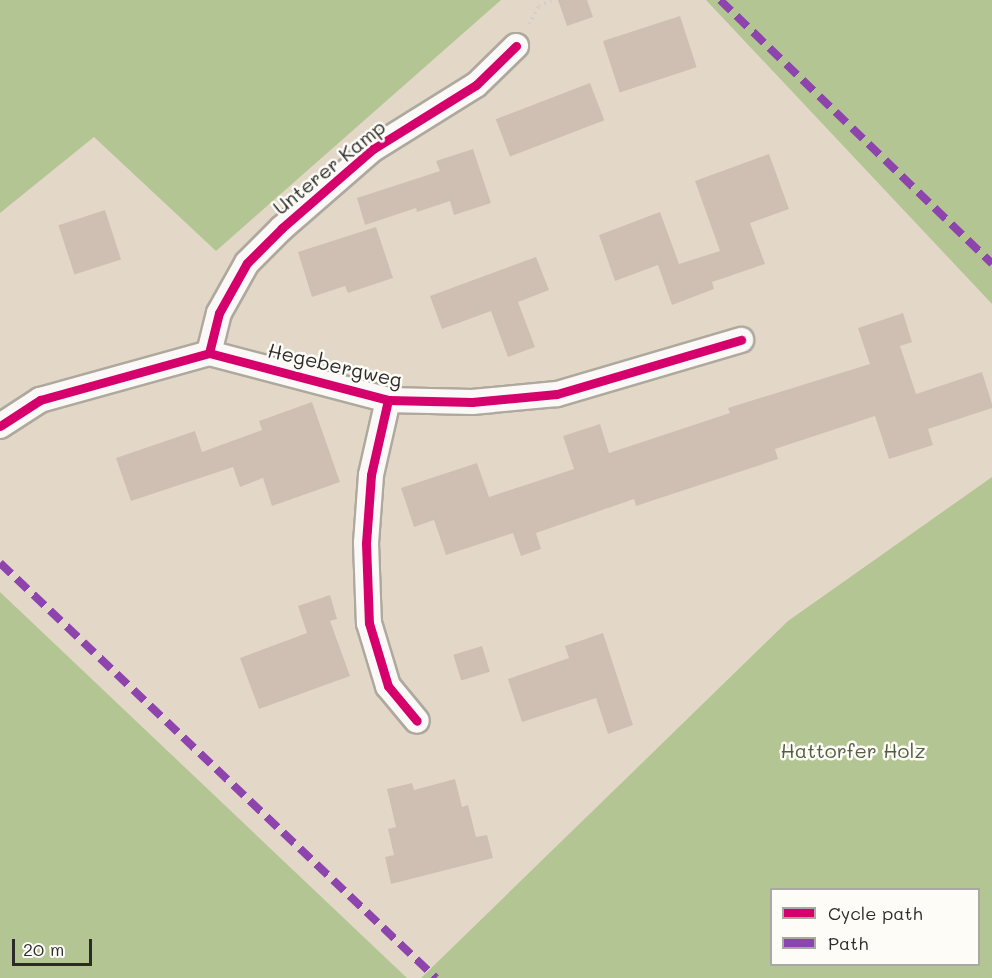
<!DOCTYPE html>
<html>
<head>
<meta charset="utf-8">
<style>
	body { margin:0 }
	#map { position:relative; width:992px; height:978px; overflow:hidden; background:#e3d8c7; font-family:Mali,sans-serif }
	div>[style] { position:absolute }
	.forest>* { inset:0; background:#b4c594 }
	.building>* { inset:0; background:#cfbfb2; transform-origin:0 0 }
	.path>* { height:4px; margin-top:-2px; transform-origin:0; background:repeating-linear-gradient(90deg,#d1cfca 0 1.5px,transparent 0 6px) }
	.roads { filter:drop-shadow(2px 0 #afa89d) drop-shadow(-2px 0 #afa89d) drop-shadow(0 2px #afa89d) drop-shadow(0 -2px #afa89d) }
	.minor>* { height:24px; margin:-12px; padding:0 12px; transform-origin:12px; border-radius:12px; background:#fbf9f7 }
	.quiet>* { height:8px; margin-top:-4px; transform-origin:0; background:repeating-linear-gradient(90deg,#8e44ad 0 15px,transparent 0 23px) }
	.cycleway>* { height:9px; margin:-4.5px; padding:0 4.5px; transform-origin:4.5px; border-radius:4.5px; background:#d6006c }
	span { translate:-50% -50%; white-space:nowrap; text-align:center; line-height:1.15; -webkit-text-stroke:5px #fdfcf7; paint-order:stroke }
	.street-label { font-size:20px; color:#2b2b2b }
	.park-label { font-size:20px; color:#545d43 }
	.legend { position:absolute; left:770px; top:888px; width:210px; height:78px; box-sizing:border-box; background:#fdfcf7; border:2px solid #a9a8a5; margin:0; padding:8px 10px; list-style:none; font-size:18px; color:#2b2b2b }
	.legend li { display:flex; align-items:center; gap:12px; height:30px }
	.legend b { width:30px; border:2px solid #a9a8a5 }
	.scale { position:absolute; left:12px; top:939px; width:80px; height:27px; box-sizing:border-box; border:3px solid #2b2b2b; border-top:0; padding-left:8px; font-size:18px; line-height:21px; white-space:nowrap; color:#2b2b2b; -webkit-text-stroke:4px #fdfcf7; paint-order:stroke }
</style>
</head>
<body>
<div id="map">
	<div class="forest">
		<div style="clip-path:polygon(0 0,501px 0,216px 251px,94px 137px,0 213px)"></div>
		<div style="clip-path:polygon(706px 0,992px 0,992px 304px)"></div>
		<div style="clip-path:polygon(evenodd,992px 477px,992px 978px,421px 978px,788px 621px,992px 477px,772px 890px,978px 890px,978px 964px,772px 964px,772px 890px)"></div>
		<div style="clip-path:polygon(0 592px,407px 978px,0 978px)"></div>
	</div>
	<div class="building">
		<div style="clip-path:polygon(558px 0,587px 0,593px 17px,567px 26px)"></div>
		<div style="left:680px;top:16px;width:54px;height:81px;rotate:72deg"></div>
		<div style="left:590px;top:83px;width:40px;height:101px;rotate:69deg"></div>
		<div style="clip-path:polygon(473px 149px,491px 203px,454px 215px,450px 201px,417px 212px,416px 208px,365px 225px,357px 198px,440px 171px,436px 161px)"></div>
		<div style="clip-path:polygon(769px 154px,789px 209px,750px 223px,765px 264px,712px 282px,714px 289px,672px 305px,658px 265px,615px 281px,599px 235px,660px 212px,679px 264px,720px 251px,695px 181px)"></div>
		<div style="left:105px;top:210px;width:52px;height:49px;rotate:72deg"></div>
		<div style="clip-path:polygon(376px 227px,393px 278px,348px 293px,345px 286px,312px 297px,298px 252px)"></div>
		<div style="clip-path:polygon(536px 257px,549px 290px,518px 302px,535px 347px,508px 357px,491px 311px,442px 329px,430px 296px)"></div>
		<div style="clip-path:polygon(903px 313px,912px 342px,900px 346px,916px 394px,982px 372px,992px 404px,992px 408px,928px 429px,933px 445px,889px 459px,875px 416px,775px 449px,778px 459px,636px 506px,634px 499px,536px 533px,541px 549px,521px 556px,513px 533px,446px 555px,434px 520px,414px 527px,401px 488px,477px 463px,489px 497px,574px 469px,563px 436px,600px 424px,609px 453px,730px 413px,728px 408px,870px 364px,858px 328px)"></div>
		<div style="clip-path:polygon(312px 402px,340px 482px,272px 506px,263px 478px,240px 487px,233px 467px,131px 501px,116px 458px,195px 431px,202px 452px,262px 430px,259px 421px)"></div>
		<div style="clip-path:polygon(330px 595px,337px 619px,330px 621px,350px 676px,259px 709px,240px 658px,307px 633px,298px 606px)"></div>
		<div style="clip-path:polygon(603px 633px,633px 725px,608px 734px,596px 698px,522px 722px,508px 679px,569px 658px,565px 646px)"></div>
		<div style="left:482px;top:646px;width:27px;height:30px;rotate:73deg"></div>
		<div style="clip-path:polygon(455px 779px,462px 807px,468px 805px,476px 837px,487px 835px,493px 858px,391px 884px,385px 857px,394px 855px,388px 829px,396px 827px,387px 789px,412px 783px,414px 790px)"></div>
	</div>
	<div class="path">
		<div style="left:529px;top:24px;width:21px;rotate:-61deg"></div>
		<div style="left:539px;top:6px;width:17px;rotate:-21deg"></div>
	</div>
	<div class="roads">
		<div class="minor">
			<div style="left:209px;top:353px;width:41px;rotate:-76deg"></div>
			<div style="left:219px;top:313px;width:57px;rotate:-60.8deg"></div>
			<div style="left:247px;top:263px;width:49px;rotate:-45deg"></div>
			<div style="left:282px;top:228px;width:121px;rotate:-41deg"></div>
			<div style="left:373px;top:149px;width:121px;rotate:-31.9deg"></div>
			<div style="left:476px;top:85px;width:56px;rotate:-44.3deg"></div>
			<div style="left:388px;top:400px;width:77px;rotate:102.8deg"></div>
			<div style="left:371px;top:475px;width:68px;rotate:94.2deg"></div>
			<div style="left:366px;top:543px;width:80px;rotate:87.9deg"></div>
			<div style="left:369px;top:623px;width:66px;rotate:73.2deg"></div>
			<div style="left:388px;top:686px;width:45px;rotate:50.4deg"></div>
			<div style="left:0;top:426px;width:48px;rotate:-33deg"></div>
			<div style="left:40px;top:400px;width:175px;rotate:-15.5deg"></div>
			<div style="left:209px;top:353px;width:185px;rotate:14.7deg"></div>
			<div style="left:388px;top:400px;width:84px;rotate:1.4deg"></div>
			<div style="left:472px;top:402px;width:85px;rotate:-5.4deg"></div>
			<div style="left:557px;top:394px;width:192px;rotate:-16.4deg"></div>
		</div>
	</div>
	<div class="quiet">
		<div style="left:720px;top:0;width:379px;rotate:44.1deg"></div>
		<div style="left:0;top:563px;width:602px;rotate:43.59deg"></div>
	</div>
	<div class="cycleway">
		<div style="left:209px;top:353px;width:41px;rotate:-76deg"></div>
		<div style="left:219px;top:313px;width:57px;rotate:-60.8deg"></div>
		<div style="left:247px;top:263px;width:49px;rotate:-45deg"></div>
		<div style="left:282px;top:228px;width:121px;rotate:-41deg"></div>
		<div style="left:373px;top:149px;width:121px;rotate:-31.9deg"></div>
		<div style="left:476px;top:85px;width:56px;rotate:-44.3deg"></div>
		<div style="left:388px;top:400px;width:77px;rotate:102.8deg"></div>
		<div style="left:371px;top:475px;width:68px;rotate:94.2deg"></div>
		<div style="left:366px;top:543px;width:80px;rotate:87.9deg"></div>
		<div style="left:369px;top:623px;width:66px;rotate:73.2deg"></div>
		<div style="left:388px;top:686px;width:45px;rotate:50.4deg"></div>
		<div style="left:0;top:426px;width:48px;rotate:-33deg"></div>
		<div style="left:40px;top:400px;width:175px;rotate:-15.5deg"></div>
		<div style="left:209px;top:353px;width:185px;rotate:14.7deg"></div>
		<div style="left:388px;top:400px;width:84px;rotate:1.4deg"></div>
		<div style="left:472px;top:402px;width:85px;rotate:-5.4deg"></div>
		<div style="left:557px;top:394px;width:192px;rotate:-16.4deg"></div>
	</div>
	<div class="street-label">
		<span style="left:329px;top:167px;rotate:-39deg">Unterer Kamp</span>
		<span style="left:335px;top:365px;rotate:13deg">Hegebergweg</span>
	</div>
	<div class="park-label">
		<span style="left:853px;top:750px">Hattorfer Holz</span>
	</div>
	<ul class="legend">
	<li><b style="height:8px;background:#d6006c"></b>Cycle path</li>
	<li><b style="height:8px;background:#8e44ad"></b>Path</li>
	</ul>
	<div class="scale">20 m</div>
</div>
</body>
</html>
